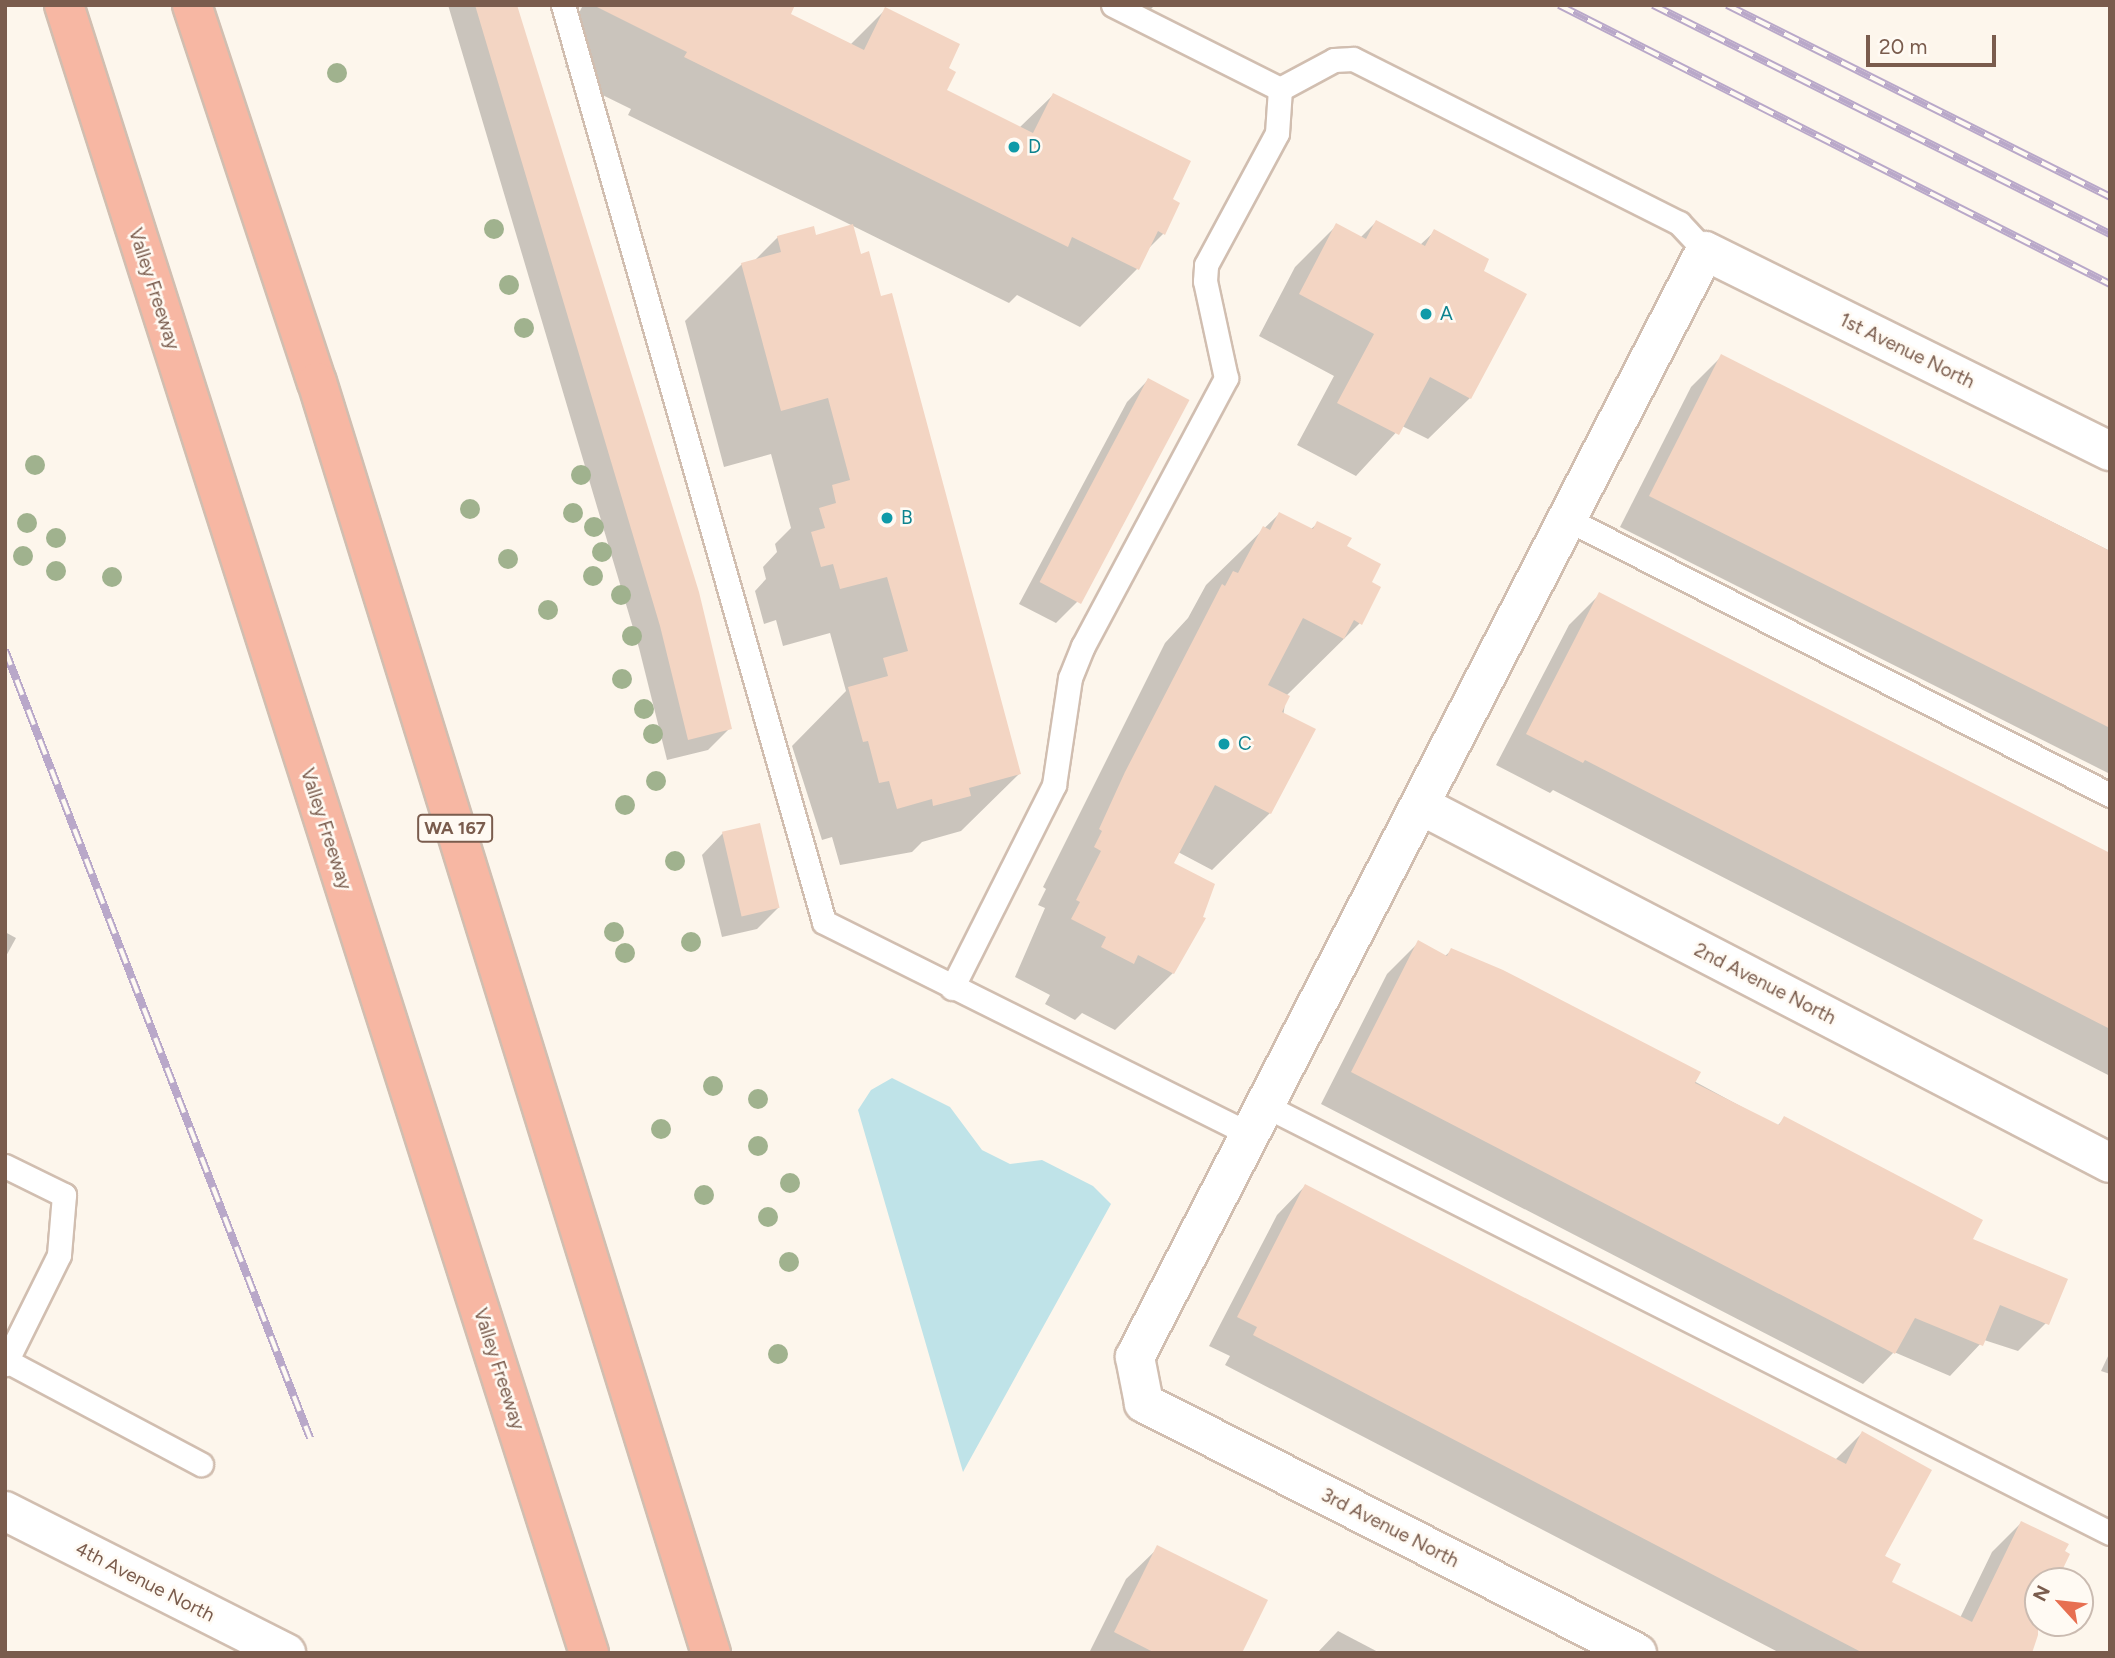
<!DOCTYPE html>
<html>
<head>
<meta charset="utf-8">
<style>
	body { margin:0 }
	#map { position:relative; width:2115px; height:1658px; overflow:hidden; background:#fdf6ec; font-family:Figtree,sans-serif }
	div>[style] { position:absolute }
	.water>* { inset:0; background:#bfe3e8 }
	.shadow>* { inset:0; background:#0003 }
	.building>* { inset:0; background:#f3d5c3; transform-origin:0 0 }
	.roads { filter:drop-shadow(2px 0 #d1beb0) drop-shadow(-2px 0 #d1beb0) drop-shadow(0 2px #d1beb0) drop-shadow(0 -2px #d1beb0) }
	.service>* { height:23px; margin:-11.5px; padding:0 11.5px; transform-origin:11.5px; border-radius:11.5px; background:#fff }
	.minor>* { height:38px; margin:-19px; padding:0 19px; transform-origin:19px; border-radius:19px; background:#fff }
	.tertiary>* { height:38px; margin:-19px; padding:0 19px; transform-origin:19px; border-radius:19px; background:#fff }
	.motorway>* { height:38px; margin:-19px; padding:0 19px; transform-origin:19px; border-radius:19px; background:#f7b7a3 }
	.rail>* { height:8px; margin-top:-4px; transform-origin:0; background:repeating-linear-gradient(90deg,#fffaf3 0 16px,#b9a8c9 0 32px); box-sizing:border-box; border-block:2px solid #b9a8c9 }
	.trees>* { width:20px; height:20px; margin:-10px; border-radius:50%; background:#a0b28e }
	.dots>* { width:19px; height:19px; translate:-50% -50%; box-sizing:border-box; border:4px solid #fffaf3; border-radius:50% }
	span { translate:-50% -50%; white-space:nowrap; text-align:center; line-height:1.15; -webkit-text-stroke:5px #fffaf3; paint-order:stroke }
	.shield-label span { padding:2px 5px; background:#fffaf3; border:2px solid; border-radius:5px; -webkit-text-stroke-width:0 }
	.shield-label { font-size:18px; color:#7a5c4d; font-weight:700 }
	.culture-label { font-size:19px; color:#0d838f }
	.left { translate:0 -50%; text-align:left }
	.street-label { font-size:19px; color:#7a5c4d }
	.frame { position:absolute; inset:0; border:7px solid #7a5c4d; pointer-events:none }
	.north { position:absolute; left:2024px; top:1567px; width:70px; height:70px; box-sizing:border-box; background:#fffaf3; border:2px solid #cabbb1; border-radius:50%; rotate:297deg; font-size:19px; font-weight:700; line-height:28px; text-align:center; color:#7a5c4d }
	.north::after { content:''; display:block; margin:auto; width:24px; height:32px; background:#e76f51; clip-path:polygon(50% 0,100% 100%,50% 72%,0 100%) }
	.scale { position:absolute; left:1866px; top:35px; width:130px; height:32px; box-sizing:border-box; border:4px solid #7a5c4d; border-top:0; padding-left:9px; font-size:21px; line-height:24px; white-space:nowrap; color:#7a5c4d; -webkit-text-stroke:5px #fffaf3; paint-order:stroke }
</style>
</head>
<body>
<div id="map">
	<div class="water">
		<div style="clip-path:polygon(892px 1078px,950px 1107px,982px 1150px,1010px 1164px,1042px 1160px,1093px 1186px,1111px 1204px,963px 1472px,858px 1110px,871px 1090px)"></div>
	</div>
	<div class="shadow">
		<div style="clip-path:polygon(448px 5px,515px 5px,730px 728px,708px 750px,667px 760px,639px 648px)"></div>
		<div style="clip-path:polygon(583px 5px,794px 5px,789px 15px,850px 45px,886px 9px,946px 68px,944px 91px,1019px 128px,1053px 95px,1170px 200px,1163px 234px,1146px 251px,1137px 269px,1080px 327px,1017px 295px,1009px 303px,628px 115px,631px 109px,576px 82px,580px 74px,565px 67px,582px 32px,572px 27px)"></div>
		<div style="clip-path:polygon(1104px 5px,1155px 5px,1138px 22px)"></div>
		<div style="clip-path:polygon(1376px 222px,1420px 245px,1434px 232px,1481px 271px,1470px 398px,1428px 439px,1402px 426px,1356px 476px,1297px 445px,1334px 376px,1259px 336px,1295px 267px,1337px 225px,1360px 238px)"></div>
		<div style="clip-path:polygon(778px 237px,1019px 774px,961px 831px,922px 842px,912px 852px,840px 865px,832px 837px,822px 840px,792px 746px,846px 691px,830px 633px,783px 646px,776px 620px,764px 624px,755px 591px,766px 579px,763px 567px,777px 552px,775px 544px,791px 528px,771px 454px,724px 467px,685px 321px,742px 264px,754px 261px)"></div>
		<div style="clip-path:polygon(1722px 356px,2110px 551px,2110px 774px,1620px 527px,1691px 387px)"></div>
		<div style="clip-path:polygon(1148px 380px,1077px 602px,1056px 623px,1019px 604px,1127px 402px)"></div>
		<div style="clip-path:polygon(1279px 514px,1310px 530px,1318px 523px,1345px 547px,1370px 583px,1360px 623px,1286px 696px,1270px 813px,1212px 870px,1178px 852px,1172px 864px,1201px 918px,1173px 973px,1115px 1030px,1082px 1013px,1075px 1020px,1045px 1004px,1050px 995px,1015px 977px,1045px 908px,1038px 905px,1046px 889px,1043px 887px,1165px 643px,1188px 618px,1206px 585px)"></div>
		<div style="clip-path:polygon(1600px 594px,2110px 969px,2110px 1076px,1553px 790px,1550px 793px,1496px 765px,1569px 625px)"></div>
		<div style="clip-path:polygon(723px 833px,779px 907px,757px 929px,722px 937px,702px 855px)"></div>
		<div style="clip-path:polygon(5px 932px,16px 938px,5px 958px)"></div>
		<div style="clip-path:polygon(1418px 943px,1445px 956px,1452px 950px,1777px 1126px,1784px 1119px,1970px 1240px,2049px 1320px,2018px 1351px,1984px 1340px,1950px 1376px,1894px 1352px,1863px 1384px,1321px 1104px,1387px 974px)"></div>
		<div style="clip-path:polygon(1305px 1186px,1835px 1460px,1862px 1433px,1890px 1582px,1960px 1618px,1992px 1552px,2021px 1523px,2055px 1581px,2038px 1581px,2038px 1616px,2029px 1653px,1780px 1653px,1225px 1365px,1230px 1356px,1209px 1346px,1277px 1215px)"></div>
		<div style="clip-path:polygon(2110px 1352px,2110px 1374px,2101px 1371px)"></div>
		<div style="clip-path:polygon(1158px 1548px,1240px 1653px,1089px 1653px,1126px 1579px)"></div>
		<div style="clip-path:polygon(1338px 1631px,1380px 1653px,1317px 1653px)"></div>
	</div>
	<div class="building">
		<div style="clip-path:polygon(475px 5px,517px 5px,699px 592px,732px 729px,688px 740px,660px 626px)"></div>
		<div style="clip-path:polygon(593px 5px,795px 5px,791px 14px,864px 50px,885px 7px,960px 44px,949px 68px,956px 72px,947px 90px,1033px 133px,1053px 93px,1191px 161px,1173px 199px,1180px 203px,1165px 235px,1158px 231px,1139px 270px,1072px 237px,1068px 247px,684px 57px,687px 52px)"></div>
		<div style="clip-path:polygon(1376px 220px,1425px 246px,1434px 229px,1489px 259px,1484px 271px,1527px 294px,1471px 399px,1430px 377px,1399px 435px,1337px 403px,1374px 334px,1299px 294px,1336px 223px,1366px 239px)"></div>
		<div style="clip-path:polygon(853px 224px,861px 254px,869px 251px,881px 296px,892px 293px,1021px 774px,969px 788px,971px 796px,933px 806px,932px 799px,897px 809px,889px 781px,879px 783px,868px 741px,863px 742px,848px 687px,888px 676px,883px 658px,908px 651px,887px 577px,840px 589px,833px 564px,821px 567px,811px 532px,825px 528px,819px 508px,836px 503px,832px 485px,850px 480px,828px 398px,781px 411px,741px 263px,781px 252px,777px 236px,814px 226px,816px 235px)"></div>
		<div style="clip-path:polygon(1721px 354px,2110px 551px,2110px 728px,1649px 496px)"></div>
		<div style="left:1148px;top:378px;width:47px;height:231px;rotate:28deg"></div>
		<div style="clip-path:polygon(1279px 512px,1313px 529px,1317px 521px,1352px 538px,1347px 546px,1381px 564px,1372px 582px,1381px 587px,1362px 625px,1354px 620px,1344px 639px,1303px 618px,1268px 685px,1290px 696px,1282px 712px,1316px 729px,1271px 814px,1215px 785px,1174px 863px,1215px 884px,1203px 917px,1206px 918px,1174px 974px,1138px 955px,1134px 964px,1101px 947px,1106px 937px,1071px 919px,1080px 902px,1076px 900px,1101px 851px,1094px 847px,1102px 831px,1099px 829px,1125px 772px,1222px 584px,1225px 586px,1233px 571px,1238px 573px,1263px 526px,1270px 530px)"></div>
		<div style="clip-path:polygon(1599px 592px,2110px 853px,2110px 1029px,1585px 760px,1583px 763px,1526px 734px)"></div>
		<div style="left:760px;top:823px;width:87px;height:39px;rotate:77deg"></div>
		<div style="clip-path:polygon(1418px 940px,1447px 956px,1451px 948px,1503px 970px,1701px 1072px,1695px 1083px,1779px 1125px,1784px 1116px,1983px 1220px,1973px 1239px,2068px 1279px,2049px 1325px,2000px 1305px,1983px 1346px,1915px 1318px,1895px 1354px,1351px 1072px)"></div>
		<div style="clip-path:polygon(1305px 1184px,1846px 1464px,1862px 1431px,1932px 1470px,1885px 1556px,1901px 1564px,1892px 1582px,1972px 1622px,2021px 1521px,2069px 1544px,2065px 1551px,2070px 1554px,2057px 1581px,2038px 1581px,2038px 1635px,2032px 1653px,1863px 1653px,1253px 1335px,1257px 1327px,1237px 1317px)"></div>
		<div style="clip-path:polygon(1157px 1545px,1268px 1600px,1242px 1653px,1155px 1653px,1114px 1632px)"></div>
	</div>
	<div class="roads">
		<div class="service">
			<div style="left:563px;top:5px;width:953px;rotate:74.11deg"></div>
			<div style="left:824px;top:922px;width:475px;rotate:26.5deg"></div>
			<div style="left:1113px;top:5px;width:187px;rotate:26.7deg"></div>
			<div style="left:1280px;top:89px;width:61px;rotate:-28.2deg"></div>
			<div style="left:1334px;top:60px;width:19px;rotate:-3deg"></div>
			<div style="left:1353px;top:59px;width:365px;rotate:26.7deg"></div>
			<div style="left:1679px;top:223px;width:38px;rotate:47deg"></div>
			<div style="left:1565px;top:518px;width:611px;rotate:26.94deg"></div>
			<div style="left:952px;top:988px;width:227px;rotate:-63.3deg"></div>
			<div style="left:1054px;top:785px;width:108px;rotate:-81.5deg"></div>
			<div style="left:1070px;top:678px;width:35px;rotate:-68deg"></div>
			<div style="left:1083px;top:646px;width:304px;rotate:-61.9deg"></div>
			<div style="left:1226px;top:378px;width:99px;rotate:-102.2deg"></div>
			<div style="left:1205px;top:281px;width:16px;rotate:-86deg"></div>
			<div style="left:1206px;top:265px;width:150px;rotate:-61.7deg"></div>
			<div style="left:1277px;top:133px;width:44px;rotate:-86.1deg"></div>
			<div style="left:1264px;top:1105px;width:948px;rotate:26.84deg"></div>
			<div style="left:5px;top:1166px;width:66px;rotate:26.2deg"></div>
			<div style="left:64px;top:1195px;width:60px;rotate:94.8deg"></div>
			<div style="left:59px;top:1255px;width:122px;rotate:116.4deg"></div>
			<div style="left:5px;top:1360px;width:222px;rotate:28deg"></div>
		</div>
		<div class="minor">
			<div style="left:1420px;top:805px;width:777px;rotate:27.42deg"></div>
			<div style="left:1637px;top:1653px;width:553px;rotate:-153.11deg"></div>
			<div style="left:1144px;top:1403px;width:47px;rotate:-101.1deg"></div>
			<div style="left:1135px;top:1357px;width:1244px;rotate:-62.73deg"></div>
			<div style="left:1705px;top:251px;width:452px;rotate:26.3deg"></div>
		</div>
		<div class="tertiary">
			<div style="left:5px;top:1511px;width:315px;rotate:26.8deg"></div>
		</div>
		<div class="motorway">
			<div style="left:64px;top:5px;width:1730px;rotate:72.33deg"></div>
			<div style="left:192px;top:5px;width:397px;rotate:71.7deg"></div>
			<div style="left:317px;top:382px;width:1331px;rotate:72.78deg"></div>
		</div>
	</div>
	<div class="rail">
		<div style="left:1559px;top:5px;width:618px;rotate:26.86deg"></div>
		<div style="left:1653px;top:5px;width:511px;rotate:26.62deg"></div>
		<div style="left:1727px;top:5px;width:428px;rotate:26.6deg"></div>
		<div style="left:5px;top:650px;width:845px;rotate:68.84deg"></div>
	</div>
	<div class="trees">
		<div style="left:337px;top:73px"></div>
		<div style="left:494px;top:229px"></div>
		<div style="left:509px;top:285px"></div>
		<div style="left:524px;top:328px"></div>
		<div style="left:35px;top:465px"></div>
		<div style="left:581px;top:475px"></div>
		<div style="left:470px;top:509px"></div>
		<div style="left:573px;top:513px"></div>
		<div style="left:27px;top:523px"></div>
		<div style="left:594px;top:527px"></div>
		<div style="left:56px;top:538px"></div>
		<div style="left:602px;top:552px"></div>
		<div style="left:23px;top:556px"></div>
		<div style="left:508px;top:559px"></div>
		<div style="left:56px;top:571px"></div>
		<div style="left:593px;top:576px"></div>
		<div style="left:112px;top:577px"></div>
		<div style="left:621px;top:595px"></div>
		<div style="left:548px;top:610px"></div>
		<div style="left:632px;top:636px"></div>
		<div style="left:622px;top:679px"></div>
		<div style="left:644px;top:709px"></div>
		<div style="left:653px;top:734px"></div>
		<div style="left:656px;top:781px"></div>
		<div style="left:625px;top:805px"></div>
		<div style="left:675px;top:861px"></div>
		<div style="left:614px;top:932px"></div>
		<div style="left:691px;top:942px"></div>
		<div style="left:625px;top:953px"></div>
		<div style="left:713px;top:1086px"></div>
		<div style="left:758px;top:1099px"></div>
		<div style="left:661px;top:1129px"></div>
		<div style="left:758px;top:1146px"></div>
		<div style="left:790px;top:1183px"></div>
		<div style="left:704px;top:1195px"></div>
		<div style="left:768px;top:1217px"></div>
		<div style="left:789px;top:1262px"></div>
		<div style="left:778px;top:1354px"></div>
	</div>
	<div class="dots">
		<div style="left:1014px;top:147px;background:#0f9aa8"></div>
		<div style="left:1426px;top:314px;background:#0f9aa8"></div>
		<div style="left:887px;top:518px;background:#0f9aa8"></div>
		<div style="left:1224px;top:744px;background:#0f9aa8"></div>
	</div>
	<div class="shield-label">
		<span style="left:455px;top:828px">WA 167</span>
	</div>
	<div class="culture-label">
		<span class="left" style="left:1028px;top:147px">D</span>
		<span class="left" style="left:1440px;top:314px">A</span>
		<span class="left" style="left:901px;top:518px">B</span>
		<span class="left" style="left:1238px;top:744px">C</span>
	</div>
	<div class="street-label">
		<span style="left:154px;top:289px;rotate:72deg">Valley Freeway</span>
		<span style="left:1907px;top:351px;rotate:26deg">1st Avenue North</span>
		<span style="left:326px;top:829px;rotate:72deg">Valley Freeway</span>
		<span style="left:1765px;top:984px;rotate:27deg">2nd Avenue North</span>
		<span style="left:499px;top:1369px;rotate:72deg">Valley Freeway</span>
		<span style="left:1390px;top:1528px;rotate:27deg">3rd Avenue North</span>
		<span style="left:145px;top:1582px;rotate:27deg">4th Avenue North</span>
	</div>
	<div class="frame"></div>
	<div class="north">N</div>
	<div class="scale">20 m</div>
</div>
</body>
</html>
